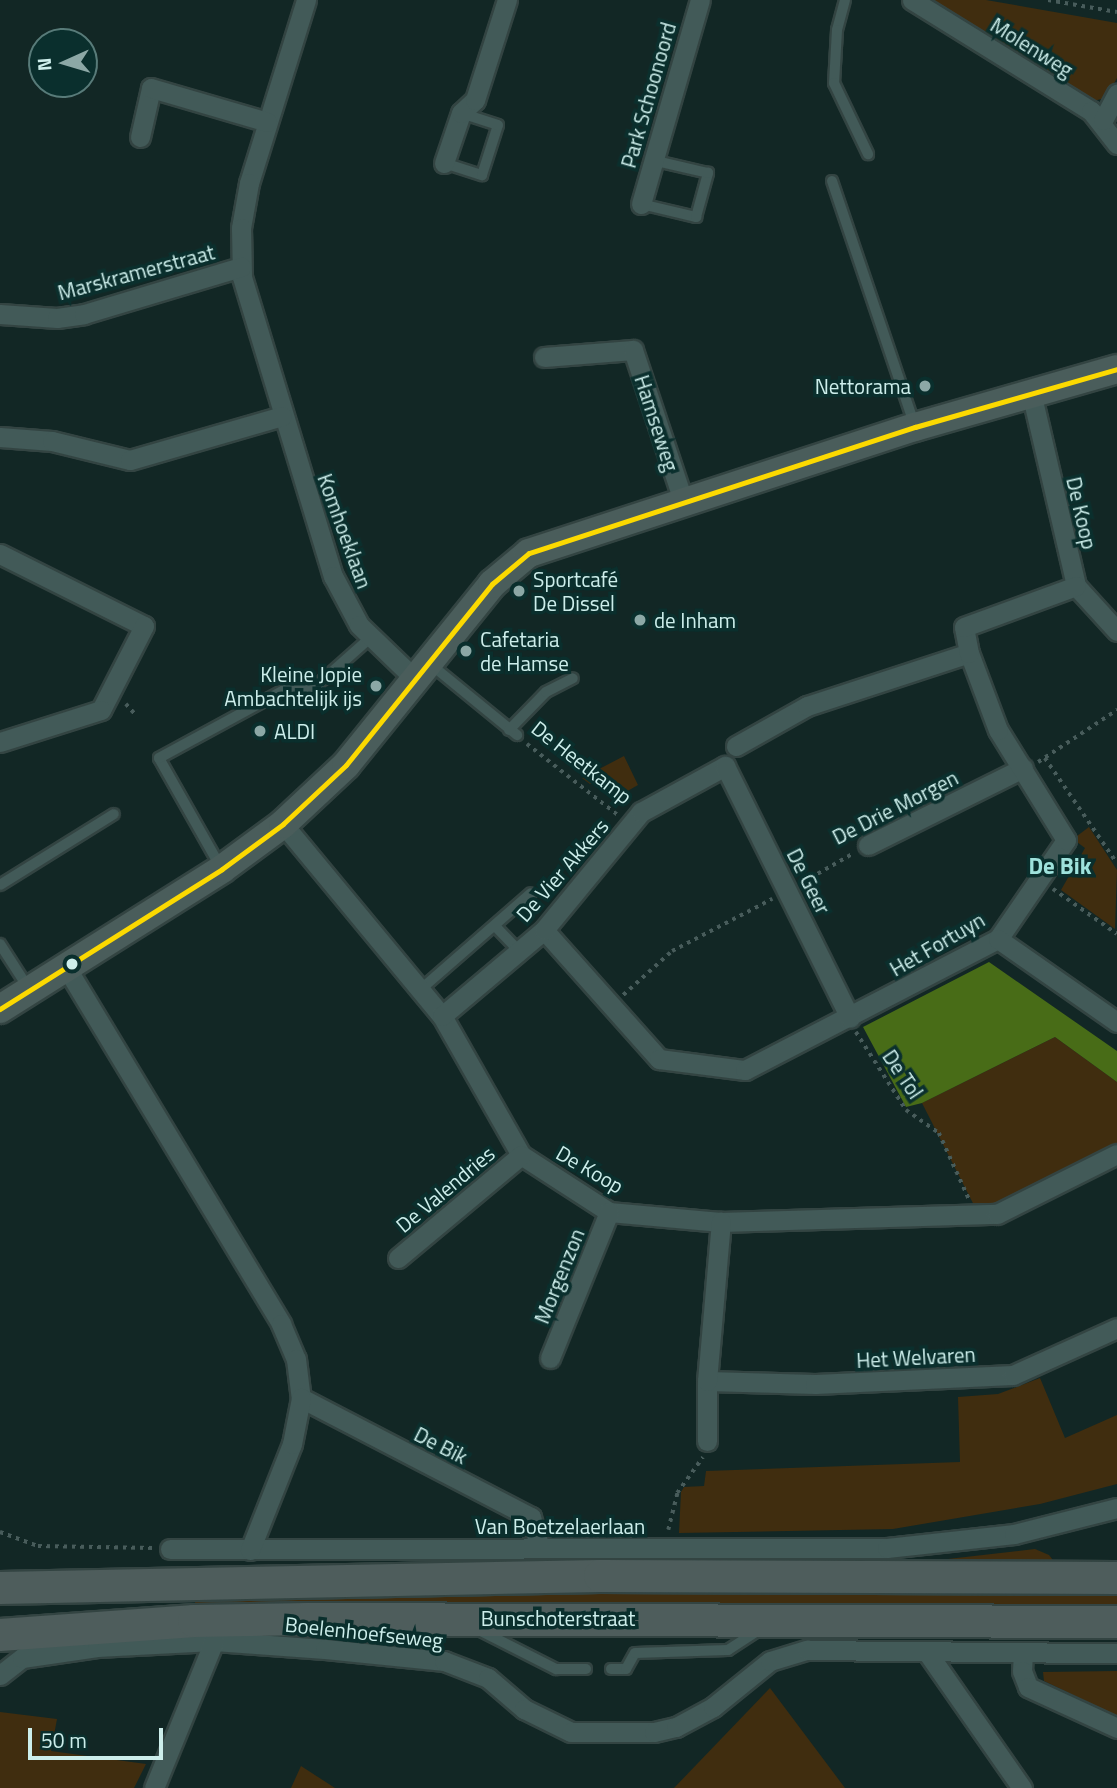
<!DOCTYPE html>
<html>
<head>
<meta charset="utf-8">
<style>
	body { margin:0 }
	#map { position:relative; width:1117px; height:1788px; overflow:hidden; background:#122725; font-family:"Titillium Web",sans-serif }
	div>[style] { position:absolute }
	.green>* { inset:0; background:#402d0f }
	.water>* { inset:0; background:#486c17 }
	.path>* { height:3.5px; margin-top:-1.75px; transform-origin:0; background:repeating-linear-gradient(90deg,#485c5b 0 3.5px,transparent 0 8.5px) }
	.roads { filter:drop-shadow(2px 0 #334442) drop-shadow(-2px 0 #334442) drop-shadow(0 2px #334442) drop-shadow(0 -2px #334442) }
	.lane>* { height:10px; margin:-5px; padding:0 5px; transform-origin:5px; border-radius:5px; background:#425a58 }
	.street>* { height:19px; margin:-9.5px; padding:0 9.5px; transform-origin:9.5px; border-radius:9.5px; background:#425a58 }
	.secondary>* { height:28px; margin:-14px; padding:0 14px; transform-origin:14px; border-radius:14px; background:#4a5d5b }
	.primary>* { height:32px; margin:-16px; padding:0 16px; transform-origin:16px; border-radius:16px; background:#4e5d5c }
	.bus-1>* { height:5px; margin:-2.5px; padding:0 2.5px; transform-origin:2.5px; border-radius:2.5px; background:#fcd900 }
	.dots>* { width:19px; height:19px; translate:-50% -50%; box-sizing:border-box; border:4px solid #0a2f2d; border-radius:50% }
	span { translate:-50% -50%; white-space:nowrap; text-align:center; line-height:1.15; -webkit-text-stroke:7px #0a2f2d; paint-order:stroke }
	.street-label { font-size:21px; color:#cdeeeb }
	.poi-label { font-size:21px; color:#cdeeeb }
	.right { translate:-100% -50%; text-align:right }
	.left { translate:0 -50%; text-align:left }
	.neighbourhood-label { font-size:23px; color:#9ee2dc; font-weight:700 }
	.north { position:absolute; left:28px; top:28px; width:70px; height:70px; box-sizing:border-box; background:#0a2f2d; border:2px solid #587b79; border-radius:50%; rotate:266deg; font-size:19px; font-weight:700; line-height:28px; text-align:center; color:#cdeeeb }
	.north::after { content:''; display:block; margin:auto; width:24px; height:32px; background:#8ca8a6; clip-path:polygon(50% 0,100% 100%,50% 72%,0 100%) }
	.scale { position:absolute; left:28px; top:1728px; width:135px; height:32px; box-sizing:border-box; border:4px solid #cdeeeb; border-top:0; padding-left:9px; font-size:21px; line-height:24px; white-space:nowrap; color:#cdeeeb; -webkit-text-stroke:5px #0a2f2d; paint-order:stroke }
</style>
</head>
<body>
<div id="map">
	<div class="green">
		<div style="clip-path:polygon(933px 0,986px 0,1117px 23px,1117px 78px,1106px 98px,1093px 101px)"></div>
		<div style="clip-path:polygon(624px 756px,638px 785px,617px 797px,598px 780px,590px 784px,582px 778px)"></div>
		<div style="clip-path:polygon(1089px 827px,1117px 870px,1115px 929px,1061px 890px,1085px 848px,1073px 839px)"></div>
		<div style="clip-path:polygon(1055px 1037px,1117px 1082px,1117px 1154px,980px 1217px,922px 1103px)"></div>
		<div style="clip-path:polygon(1040px 1378px,1065px 1438px,1117px 1415px,1117px 1484px,1040px 1504px,893px 1529px,679px 1533px,681px 1492px,684px 1487px,704px 1486px,706px 1471px,960px 1462px,958px 1397px,998px 1394px)"></div>
		<div style="clip-path:polygon(1035px 1549px,1049px 1555px,1056px 1564px,904px 1564px)"></div>
		<div style="clip-path:polygon(1117px 1588px,1117px 1604px,195px 1603px,195px 1595px,418px 1589px)"></div>
		<div style="clip-path:polygon(1117px 1671px,1117px 1716px,1044px 1681px,1043px 1672px)"></div>
		<div style="clip-path:polygon(770px 1688px,845px 1788px,674px 1788px)"></div>
		<div style="clip-path:polygon(0 1712px,57px 1719px,51px 1751px,146px 1764px,134px 1788px,0 1788px)"></div>
		<div style="clip-path:polygon(301px 1766px,335px 1788px,291px 1788px)"></div>
	</div>
	<div class="water">
		<div style="clip-path:polygon(989px 962px,1117px 1051px,1117px 1082px,1055px 1037px,922px 1103px,906px 1107px,863px 1027px)"></div>
	</div>
	<div class="path">
		<div style="left:1048px;top:0;width:70px;rotate:9.9deg"></div>
		<div style="left:126px;top:704px;width:15px;rotate:48deg"></div>
		<div style="left:527px;top:744px;width:115px;rotate:38deg"></div>
		<div style="left:1045px;top:758px;width:127px;rotate:55.6deg"></div>
		<div style="left:1038px;top:762px;width:95px;rotate:-33.4deg"></div>
		<div style="left:803px;top:882px;width:59px;rotate:-29.6deg"></div>
		<div style="left:1053px;top:889px;width:78px;rotate:35.1deg"></div>
		<div style="left:623px;top:995px;width:66px;rotate:-41.9deg"></div>
		<div style="left:672px;top:951px;width:113px;rotate:-27.5deg"></div>
		<div style="left:856px;top:1032px;width:93px;rotate:57.3deg"></div>
		<div style="left:906px;top:1110px;width:40px;rotate:34.9deg"></div>
		<div style="left:939px;top:1133px;width:72px;rotate:65.6deg"></div>
		<div style="left:668px;top:1530px;width:38px;rotate:-76deg"></div>
		<div style="left:677px;top:1493px;width:44px;rotate:-54.2deg"></div>
		<div style="left:0;top:1532px;width:40px;rotate:20.2deg"></div>
		<div style="left:38px;top:1546px;width:116px;rotate:1deg"></div>
	</div>
	<div class="roads">
		<div class="lane">
			<div style="left:845px;top:0;width:31px;rotate:105deg"></div>
			<div style="left:837px;top:30px;width:53px;rotate:93.2deg"></div>
			<div style="left:834px;top:83px;width:79px;rotate:64.4deg"></div>
			<div style="left:444px;top:163px;width:40px;rotate:18deg"></div>
			<div style="left:482px;top:175px;width:52px;rotate:-72.3deg"></div>
			<div style="left:498px;top:125px;width:39px;rotate:-162deg"></div>
			<div style="left:832px;top:181px;width:259px;rotate:71.3deg"></div>
			<div style="left:641px;top:204px;width:57px;rotate:13.3deg"></div>
			<div style="left:696px;top:217px;width:46px;rotate:-74.7deg"></div>
			<div style="left:708px;top:173px;width:57px;rotate:-166.9deg"></div>
			<div style="left:429px;top:663px;width:114px;rotate:39.3deg"></div>
			<div style="left:509px;top:730px;width:53px;rotate:-45.8deg"></div>
			<div style="left:546px;top:692px;width:30px;rotate:-27deg"></div>
			<div style="left:220px;top:866px;width:124px;rotate:-119.5deg"></div>
			<div style="left:159px;top:758px;width:142px;rotate:-28.5deg"></div>
			<div style="left:284px;top:690px;width:31px;rotate:-6deg"></div>
			<div style="left:315px;top:687px;width:74px;rotate:-41.7deg"></div>
			<div style="left:0;top:885px;width:134px;rotate:-31.9deg"></div>
			<div style="left:495px;top:926px;width:35px;rotate:46deg"></div>
			<div style="left:0;top:944px;width:54px;rotate:57.2deg"></div>
			<div style="left:420px;top:990px;width:147px;rotate:-41.1deg"></div>
			<div style="left:477px;top:1629px;width:89px;rotate:26.9deg"></div>
			<div style="left:556px;top:1669px;width:30px"></div>
			<div style="left:611px;top:1669px;width:15px"></div>
			<div style="left:626px;top:1669px;width:18px;rotate:-61deg"></div>
			<div style="left:635px;top:1653px;width:93px;rotate:-1.8deg"></div>
			<div style="left:728px;top:1650px;width:37px;rotate:-33deg"></div>
		</div>
		<div class="street">
			<div style="left:306px;top:0;width:192px;rotate:107.3deg"></div>
			<div style="left:249px;top:183px;width:46px;rotate:100.1deg"></div>
			<div style="left:241px;top:228px;width:49px;rotate:88.8deg"></div>
			<div style="left:242px;top:277px;width:313px;rotate:73.1deg"></div>
			<div style="left:333px;top:576px;width:55px;rotate:62deg"></div>
			<div style="left:359px;top:625px;width:78px;rotate:44deg"></div>
			<div style="left:912px;top:0;width:211px;rotate:31.8deg"></div>
			<div style="left:1091px;top:111px;width:42px;rotate:51.8deg"></div>
			<div style="left:1103px;top:120px;width:30px;rotate:-62deg"></div>
			<div style="left:140px;top:137px;width:50px;rotate:-77.3deg"></div>
			<div style="left:151px;top:88px;width:121px;rotate:16.3deg"></div>
			<div style="left:444px;top:163px;width:53px;rotate:-71.2deg"></div>
			<div style="left:461px;top:113px;width:19px;rotate:-43deg"></div>
			<div style="left:475px;top:100px;width:105px;rotate:-72.3deg"></div>
			<div style="left:641px;top:204px;width:212px;rotate:-73.9deg"></div>
			<div style="left:0;top:314px;width:57px;rotate:4deg"></div>
			<div style="left:57px;top:318px;width:27px;rotate:-8deg"></div>
			<div style="left:84px;top:314px;width:164px;rotate:-16.7deg"></div>
			<div style="left:544px;top:357px;width:89px;rotate:-4.5deg"></div>
			<div style="left:633px;top:350px;width:158px;rotate:71.6deg"></div>
			<div style="left:1031px;top:392px;width:199px;rotate:76.9deg"></div>
			<div style="left:1076px;top:586px;width:61px;rotate:47.7deg"></div>
			<div style="left:0;top:437px;width:52px;rotate:4.4deg"></div>
			<div style="left:52px;top:441px;width:80px;rotate:13.7deg"></div>
			<div style="left:130px;top:460px;width:158px;rotate:-16.1deg"></div>
			<div style="left:0;top:554px;width:161px;rotate:26.6deg"></div>
			<div style="left:144px;top:626px;width:94px;rotate:117.1deg"></div>
			<div style="left:101px;top:710px;width:106px;rotate:162.4deg"></div>
			<div style="left:736px;top:746px;width:81px;rotate:-29.4deg"></div>
			<div style="left:807px;top:706px;width:170px;rotate:-18.1deg"></div>
			<div style="left:283px;top:824px;width:249px;rotate:50.4deg"></div>
			<div style="left:442px;top:1016px;width:160px;rotate:60.4deg"></div>
			<div style="left:521px;top:1155px;width:105px;rotate:32.9deg"></div>
			<div style="left:609px;top:1212px;width:112px;rotate:5.1deg"></div>
			<div style="left:721px;top:1222px;width:276px;rotate:-1.7deg"></div>
			<div style="left:997px;top:1214px;width:134px;rotate:-26.6deg"></div>
			<div style="left:868px;top:845px;width:173px;rotate:-26.4deg"></div>
			<div style="left:544px;top:930px;width:173px;rotate:48.3deg"></div>
			<div style="left:659px;top:1059px;width:87px;rotate:7.3deg"></div>
			<div style="left:745px;top:1070px;width:285px;rotate:-27.4deg"></div>
			<div style="left:998px;top:939px;width:120px;rotate:-55.5deg"></div>
			<div style="left:1066px;top:840px;width:129px;rotate:-121.7deg"></div>
			<div style="left:998px;top:730px;width:82px;rotate:-110.6deg"></div>
			<div style="left:969px;top:653px;width:26px;rotate:-101deg"></div>
			<div style="left:964px;top:627px;width:119px;rotate:-20.1deg"></div>
			<div style="left:998px;top:939px;width:145px;rotate:34.9deg"></div>
			<div style="left:66px;top:967px;width:417px;rotate:58.9deg"></div>
			<div style="left:281px;top:1324px;width:38px;rotate:67deg"></div>
			<div style="left:296px;top:1359px;width:39px;rotate:83deg"></div>
			<div style="left:301px;top:1398px;width:259px;rotate:27.4deg"></div>
			<div style="left:531px;top:1517px;width:32px;rotate:74deg"></div>
			<div style="left:442px;top:1016px;width:133px;rotate:-40.1deg"></div>
			<div style="left:544px;top:930px;width:153px;rotate:-50.6deg"></div>
			<div style="left:641px;top:812px;width:96px;rotate:-28.7deg"></div>
			<div style="left:725px;top:766px;width:281px;rotate:63.6deg"></div>
			<div style="left:398px;top:1258px;width:160px;rotate:-39.9deg"></div>
			<div style="left:550px;top:1358px;width:157px;rotate:-68deg"></div>
			<div style="left:707px;top:1381px;width:108px;rotate:1.6deg"></div>
			<div style="left:815px;top:1384px;width:198px;rotate:-2.6deg"></div>
			<div style="left:1013px;top:1375px;width:114px;rotate:-24.3deg"></div>
			<div style="left:707px;top:1441px;width:60px;rotate:-90deg"></div>
			<div style="left:707px;top:1381px;width:160px;rotate:-85deg"></div>
			<div style="left:170px;top:1549px;width:717px;rotate:-0.08deg"></div>
			<div style="left:887px;top:1548px;width:128px;rotate:-6.3deg"></div>
			<div style="left:1014px;top:1534px;width:106px;rotate:-14.2deg"></div>
			<div style="left:250px;top:1550px;width:114px;rotate:-68.4deg"></div>
			<div style="left:292px;top:1444px;width:47px;rotate:-78.9deg"></div>
			<div style="left:927px;top:1652px;width:166px;rotate:55.1deg"></div>
			<div style="left:1023px;top:1652px;width:19px;rotate:93deg"></div>
			<div style="left:1022px;top:1671px;width:17px;rotate:69deg"></div>
			<div style="left:1028px;top:1687px;width:98px;rotate:24.7deg"></div>
			<div style="left:0;top:1675px;width:28px;rotate:-38deg"></div>
			<div style="left:22px;top:1658px;width:76px;rotate:-8.3deg"></div>
			<div style="left:97px;top:1647px;width:117px;rotate:-2.9deg"></div>
			<div style="left:214px;top:1641px;width:111px;rotate:4.1deg"></div>
			<div style="left:325px;top:1649px;width:120px;rotate:5.8deg"></div>
			<div style="left:444px;top:1661px;width:47px;rotate:21.1deg"></div>
			<div style="left:488px;top:1678px;width:48px;rotate:40.7deg"></div>
			<div style="left:524px;top:1709px;width:52px;rotate:26.1deg"></div>
			<div style="left:571px;top:1732px;width:83px"></div>
			<div style="left:654px;top:1732px;width:23px;rotate:-13deg"></div>
			<div style="left:676px;top:1727px;width:42px;rotate:-28.4deg"></div>
			<div style="left:713px;top:1707px;width:73px;rotate:-38.9deg"></div>
			<div style="left:770px;top:1661px;width:39px;rotate:-17deg"></div>
			<div style="left:807px;top:1650px;width:310px;rotate:0.6deg"></div>
			<div style="left:154px;top:1788px;width:159px;rotate:-67.8deg"></div>
		</div>
		<div class="secondary">
			<div style="left:0;top:1009px;width:262px;rotate:-32.2deg"></div>
			<div style="left:222px;top:869px;width:76px;rotate:-36.4deg"></div>
			<div style="left:283px;top:824px;width:86px;rotate:-43.1deg"></div>
			<div style="left:346px;top:765px;width:233px;rotate:-51.1deg"></div>
			<div style="left:492px;top:584px;width:48px;rotate:-40deg"></div>
			<div style="left:529px;top:553px;width:406px;rotate:-18.1deg"></div>
			<div style="left:915px;top:427px;width:210px;rotate:-16deg"></div>
		</div>
		<div class="primary">
			<div style="left:0;top:1588px;width:600px;rotate:-1.15deg"></div>
			<div style="left:600px;top:1576px;width:517px;rotate:0.22deg"></div>
			<div style="left:0;top:1635px;width:195px;rotate:-4.1deg"></div>
			<div style="left:194px;top:1621px;width:114px;rotate:-1deg"></div>
			<div style="left:308px;top:1619px;width:809px;rotate:0.21deg"></div>
		</div>
	</div>
	<div class="bus-1">
		<div style="left:0;top:1009px;width:262px;rotate:-32.2deg"></div>
		<div style="left:222px;top:869px;width:76px;rotate:-36.4deg"></div>
		<div style="left:283px;top:824px;width:86px;rotate:-43.1deg"></div>
		<div style="left:346px;top:765px;width:233px;rotate:-51.1deg"></div>
		<div style="left:492px;top:584px;width:48px;rotate:-40deg"></div>
		<div style="left:529px;top:553px;width:406px;rotate:-18.1deg"></div>
		<div style="left:915px;top:427px;width:210px;rotate:-16deg"></div>
	</div>
	<div class="dots">
		<div style="left:925px;top:386px;background:#8ca8a6"></div>
		<div style="left:519px;top:591px;background:#8ca8a6"></div>
		<div style="left:640px;top:620px;background:#8ca8a6"></div>
		<div style="left:466px;top:651px;background:#8ca8a6"></div>
		<div style="left:376px;top:686px;background:#8ca8a6"></div>
		<div style="left:260px;top:731px;background:#8ca8a6"></div>
		<div style="left:72px;top:964px;background:#cdeeeb"></div>
	</div>
	<div class="street-label">
		<span style="left:1032px;top:47px;rotate:32deg">Molenweg</span>
		<span style="left:648px;top:95px;rotate:-74deg">Park Schoonoord</span>
		<span style="left:136px;top:272px;rotate:-15deg">Marskramerstraat</span>
		<span style="left:657px;top:423px;rotate:72deg">Hamseweg</span>
		<span style="left:1082px;top:513px;rotate:77deg">De Koop</span>
		<span style="left:345px;top:531px;rotate:70deg">Komhoeklaan</span>
		<span style="left:582px;top:762px;rotate:38deg">De Heetkamp</span>
		<span style="left:895px;top:807px;rotate:-27deg">De Drie Morgen</span>
		<span style="left:562px;top:870px;rotate:-49deg">De Vier Akkers</span>
		<span style="left:809px;top:881px;rotate:63deg">De Geer</span>
		<span style="left:937px;top:944px;rotate:-30deg">Het Fortuyn</span>
		<span style="left:903px;top:1074px;rotate:56deg">De Tol</span>
		<span style="left:590px;top:1169px;rotate:30deg">De Koop</span>
		<span style="left:445px;top:1189px;rotate:-40deg">De Valendries</span>
		<span style="left:559px;top:1276px;rotate:-68deg">Morgenzon</span>
		<span style="left:916px;top:1357px;rotate:-3deg">Het Welvaren</span>
		<span style="left:441px;top:1445px;rotate:27deg">De Bik</span>
		<span style="left:560px;top:1526px">Van Boetzelaerlaan</span>
		<span style="left:558px;top:1618px">Bunschoterstraat</span>
		<span style="left:364px;top:1632px;rotate:6deg">Boelenhoefseweg</span>
	</div>
	<div class="poi-label">
		<span class="right" style="left:911px;top:386px">Nettorama</span>
		<span class="left" style="left:533px;top:591px">Sportcafé<br>De Dissel</span>
		<span class="left" style="left:654px;top:620px">de Inham</span>
		<span class="left" style="left:480px;top:651px">Cafetaria<br>de Hamse</span>
		<span class="right" style="left:362px;top:686px">Kleine Jopie<br>Ambachtelijk ijs</span>
		<span class="left" style="left:274px;top:731px">ALDI</span>
	</div>
	<div class="neighbourhood-label">
		<span style="left:1060px;top:866px">De Bik</span>
	</div>
	<div class="north">N</div>
	<div class="scale">50 m</div>
</div>
</body>
</html>
